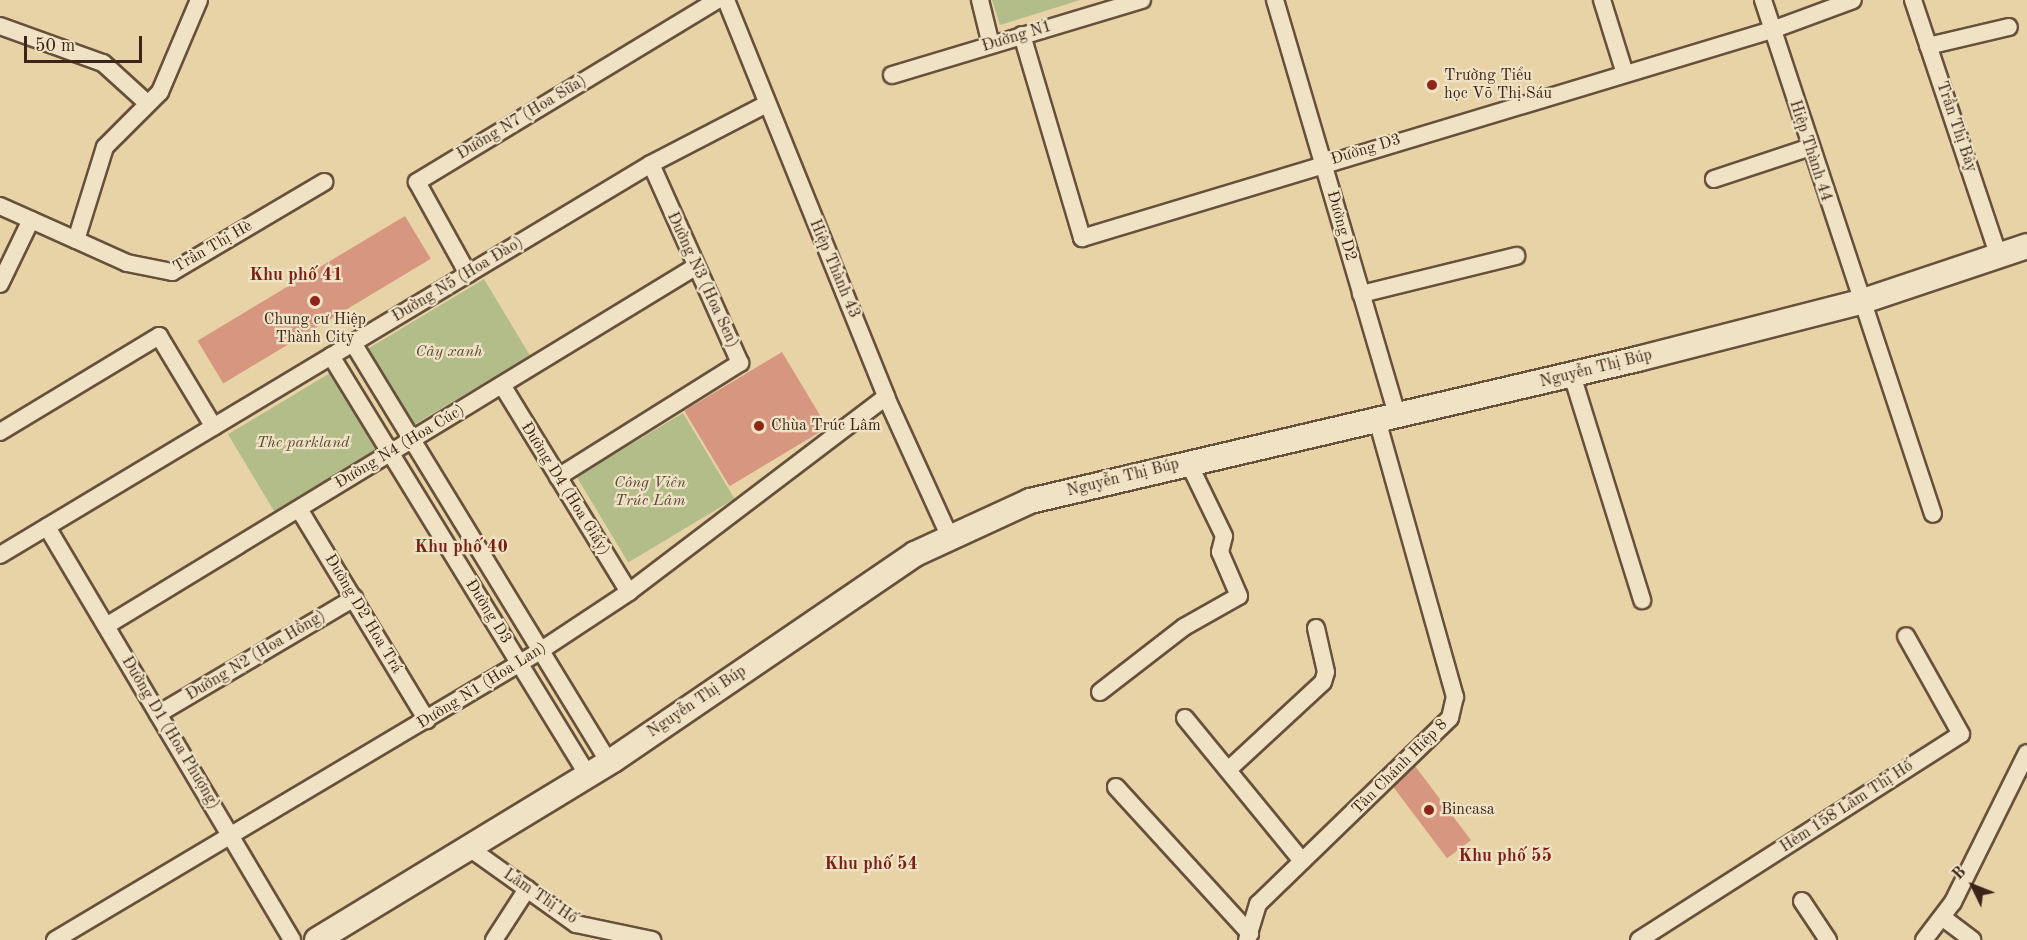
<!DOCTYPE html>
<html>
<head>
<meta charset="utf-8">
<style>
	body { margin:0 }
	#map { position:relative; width:2027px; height:940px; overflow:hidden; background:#e7d3a6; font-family:"Old Standard TT",serif }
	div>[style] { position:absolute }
	.green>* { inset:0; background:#b2bd89; transform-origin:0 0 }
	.building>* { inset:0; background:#d79680; transform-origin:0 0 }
	.roads { filter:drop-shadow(2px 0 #67503c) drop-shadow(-2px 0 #67503c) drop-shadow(0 2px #67503c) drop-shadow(0 -2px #67503c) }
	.street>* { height:16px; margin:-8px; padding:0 8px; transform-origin:8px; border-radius:8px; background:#efe2c5 }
	.secondary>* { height:24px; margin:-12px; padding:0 12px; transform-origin:12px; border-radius:12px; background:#efe2c5 }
	.dots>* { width:16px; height:16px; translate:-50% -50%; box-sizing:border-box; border:3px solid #efe2c5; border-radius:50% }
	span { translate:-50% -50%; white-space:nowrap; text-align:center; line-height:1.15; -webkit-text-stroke:4.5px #efe2c5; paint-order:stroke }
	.street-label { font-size:16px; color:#3c2419 }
	.poi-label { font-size:16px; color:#3c2419 }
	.left { translate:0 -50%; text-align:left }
	.park-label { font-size:16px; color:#5a4a35; font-style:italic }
	.neighbourhood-label { font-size:18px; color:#7a1f14; font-weight:700 }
	.north { position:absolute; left:1943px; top:856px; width:60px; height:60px; -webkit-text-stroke:4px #efe2c5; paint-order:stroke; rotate:313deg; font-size:16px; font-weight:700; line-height:24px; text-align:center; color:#3c2419 }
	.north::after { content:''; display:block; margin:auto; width:21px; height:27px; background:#3c2419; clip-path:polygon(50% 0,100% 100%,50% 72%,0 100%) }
	.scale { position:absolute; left:24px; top:36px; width:118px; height:27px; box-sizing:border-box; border:3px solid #3c2419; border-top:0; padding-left:8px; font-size:18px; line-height:21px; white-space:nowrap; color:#3c2419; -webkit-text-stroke:4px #efe2c5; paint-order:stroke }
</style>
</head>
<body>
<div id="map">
	<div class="green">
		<div style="clip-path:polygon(992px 0,1080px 0,1000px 25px)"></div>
		<div style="left:484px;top:279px;width:89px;height:136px;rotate:59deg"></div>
		<div style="left:330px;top:373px;width:90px;height:119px;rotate:59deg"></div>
		<div style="left:683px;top:413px;width:100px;height:124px;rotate:59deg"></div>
	</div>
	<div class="building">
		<div style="left:405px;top:216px;width:50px;height:242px;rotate:59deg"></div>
		<div style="left:782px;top:352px;width:88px;height:114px;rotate:59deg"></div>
		<div style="left:1415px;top:766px;width:93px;height:30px;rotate:53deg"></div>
	</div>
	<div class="roads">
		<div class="street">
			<div style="left:199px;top:0;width:100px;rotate:113deg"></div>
			<div style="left:160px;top:92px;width:78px;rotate:135deg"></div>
			<div style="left:105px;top:147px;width:97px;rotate:107.3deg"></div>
			<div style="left:76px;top:240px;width:56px;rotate:24.3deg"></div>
			<div style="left:127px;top:263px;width:46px;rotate:11.3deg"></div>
			<div style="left:172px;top:272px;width:177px;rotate:-30.6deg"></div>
			<div style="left:726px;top:0;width:428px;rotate:68deg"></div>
			<div style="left:886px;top:397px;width:152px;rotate:65.5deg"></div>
			<div style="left:980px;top:0;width:46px;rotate:76.3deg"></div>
			<div style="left:1275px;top:0;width:435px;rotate:73.6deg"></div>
			<div style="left:1602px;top:0;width:77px;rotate:72.7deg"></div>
			<div style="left:1763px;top:0;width:541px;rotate:71.7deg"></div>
			<div style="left:1913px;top:0;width:268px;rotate:71.5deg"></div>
			<div style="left:0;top:26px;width:109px;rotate:19.8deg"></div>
			<div style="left:103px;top:63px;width:59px;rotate:42.3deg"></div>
			<div style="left:1022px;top:35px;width:212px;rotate:73.5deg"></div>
			<div style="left:1082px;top:238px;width:721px;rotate:-16.78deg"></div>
			<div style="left:1772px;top:30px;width:86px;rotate:-20.3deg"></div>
			<div style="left:1928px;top:46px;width:83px;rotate:-13.2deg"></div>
			<div style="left:892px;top:75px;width:261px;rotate:-16.7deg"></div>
			<div style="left:1714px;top:179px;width:99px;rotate:-18.3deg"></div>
			<div style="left:0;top:206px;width:83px;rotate:24.1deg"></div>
			<div style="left:468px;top:274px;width:105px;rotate:-119deg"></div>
			<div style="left:417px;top:182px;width:351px;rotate:-31.2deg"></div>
			<div style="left:0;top:284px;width:71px;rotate:-64.2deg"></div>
			<div style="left:1361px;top:294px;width:160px;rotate:-13.8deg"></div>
			<div style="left:353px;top:343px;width:491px;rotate:58.6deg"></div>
			<div style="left:331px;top:356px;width:492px;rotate:58.5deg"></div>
			<div style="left:1572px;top:375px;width:236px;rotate:72.7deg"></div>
			<div style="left:502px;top:385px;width:243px;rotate:58.5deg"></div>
			<div style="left:0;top:432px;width:186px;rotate:-31.1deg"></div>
			<div style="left:159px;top:336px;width:106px;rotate:58.9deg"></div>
			<div style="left:558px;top:477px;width:215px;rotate:-32.1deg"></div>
			<div style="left:740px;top:363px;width:218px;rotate:-114.1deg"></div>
			<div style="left:299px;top:509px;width:247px;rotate:58.8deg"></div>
			<div style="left:47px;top:527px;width:480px;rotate:59.3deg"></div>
			<div style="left:0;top:555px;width:759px;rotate:-30.99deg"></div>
			<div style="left:651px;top:164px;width:128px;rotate:-27.4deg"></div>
			<div style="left:106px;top:626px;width:690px;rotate:-31.36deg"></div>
			<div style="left:1100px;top:692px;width:106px;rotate:-37.7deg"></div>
			<div style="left:1184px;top:627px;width:63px;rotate:-29.4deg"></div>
			<div style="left:1239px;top:596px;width:48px;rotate:-113.4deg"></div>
			<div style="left:1220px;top:552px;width:16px;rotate:-76deg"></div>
			<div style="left:1224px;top:536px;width:82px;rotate:-115.9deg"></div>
			<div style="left:158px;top:714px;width:228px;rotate:-30.6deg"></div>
			<div style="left:1185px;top:718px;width:185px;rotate:50.7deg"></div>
			<div style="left:1228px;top:770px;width:129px;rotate:-42.8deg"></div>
			<div style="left:1323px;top:682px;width:10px;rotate:-73deg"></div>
			<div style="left:1326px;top:672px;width:45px;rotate:-102.8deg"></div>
			<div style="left:1116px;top:787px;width:199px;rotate:47.6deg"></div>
			<div style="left:468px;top:847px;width:133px;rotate:35.5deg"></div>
			<div style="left:576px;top:924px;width:78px;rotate:11.9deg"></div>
			<div style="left:1802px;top:901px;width:47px;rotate:56.3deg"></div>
			<div style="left:1942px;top:917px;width:38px;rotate:37deg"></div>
			<div style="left:55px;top:940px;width:565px;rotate:-30.79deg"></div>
			<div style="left:540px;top:651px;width:107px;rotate:-33.5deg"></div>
			<div style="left:629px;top:592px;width:323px;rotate:-37.2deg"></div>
			<div style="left:494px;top:940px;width:61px;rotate:-57.1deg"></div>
			<div style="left:1247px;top:940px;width:38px;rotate:-73deg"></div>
			<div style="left:1258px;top:904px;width:267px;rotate:-44.1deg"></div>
			<div style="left:1450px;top:718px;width:22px;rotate:-77deg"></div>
			<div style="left:1455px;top:697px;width:288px;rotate:-105.7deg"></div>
			<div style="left:1639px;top:940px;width:382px;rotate:-32.6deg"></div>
			<div style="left:1961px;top:734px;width:112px;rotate:-119.3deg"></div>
			<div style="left:1924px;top:940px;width:48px;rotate:-52.7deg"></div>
			<div style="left:1953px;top:902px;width:166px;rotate:-63.6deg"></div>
		</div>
		<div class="secondary">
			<div style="left:317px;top:940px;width:346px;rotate:-31.3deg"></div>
			<div style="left:613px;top:760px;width:366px;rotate:-34.3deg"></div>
			<div style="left:915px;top:554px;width:127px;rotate:-24.7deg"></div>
			<div style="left:1030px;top:501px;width:624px;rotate:-13.15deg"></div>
			<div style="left:1638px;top:359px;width:229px;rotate:-14.4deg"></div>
			<div style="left:1860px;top:302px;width:176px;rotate:-18.5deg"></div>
		</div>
	</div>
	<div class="dots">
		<div style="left:1432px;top:85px;background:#8f2418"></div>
		<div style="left:315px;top:301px;background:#8f2418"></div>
		<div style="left:759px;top:426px;background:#8f2418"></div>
		<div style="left:1429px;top:810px;background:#8f2418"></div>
	</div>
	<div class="street-label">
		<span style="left:1017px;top:37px;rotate:-17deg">Đường N1</span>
		<span style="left:522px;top:118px;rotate:-31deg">Đường N7 (Hoa Sữa)</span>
		<span style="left:1956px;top:127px;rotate:71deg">Trần Thị Bảy</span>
		<span style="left:1366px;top:150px;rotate:-17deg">Đường D3</span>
		<span style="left:1810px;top:151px;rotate:72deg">Hiệp Thành 44</span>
		<span style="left:1341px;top:226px;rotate:74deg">Đường D2</span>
		<span style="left:213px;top:247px;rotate:-30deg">Trần Thị Hè</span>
		<span style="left:834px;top:269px;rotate:67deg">Hiệp Thành 43</span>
		<span style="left:458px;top:280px;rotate:-31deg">Đường N5 (Hoa Đào)</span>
		<span style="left:702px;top:280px;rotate:65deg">Đường N3 (Hoa Sen)</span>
		<span style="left:1596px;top:369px;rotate:-14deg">Nguyễn Thị Búp</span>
		<span style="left:400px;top:447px;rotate:-31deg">Đường N4 (Hoa Cúc)</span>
		<span style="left:1123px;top:478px;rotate:-14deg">Nguyễn Thị Búp</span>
		<span style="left:565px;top:489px;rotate:58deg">Đường D4 (Hoa Giấy)</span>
		<span style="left:488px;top:612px;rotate:58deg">Đường D3</span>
		<span style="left:363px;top:614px;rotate:59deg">Đường D2 Hoa Trá</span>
		<span style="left:256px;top:656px;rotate:-31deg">Đường N2 (Hoa Hồng)</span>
		<span style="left:482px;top:686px;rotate:-32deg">Đường N1 (Hoa Lan)</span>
		<span style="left:697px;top:702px;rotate:-34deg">Nguyễn Thị Búp</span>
		<span style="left:170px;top:733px;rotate:59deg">Đường D1 (Hoa Phượng)</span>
		<span style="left:1400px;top:767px;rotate:-45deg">Tân Chánh Hiệp 8</span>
		<span style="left:1847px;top:807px;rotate:-33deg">Hẻm 158 Lâm Thị Hố</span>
		<span style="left:540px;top:897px;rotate:34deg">Lâm Thị Hố</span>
	</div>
	<div class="poi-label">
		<span class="left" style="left:1444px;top:85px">Trường Tiểu<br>học Võ Thị Sáu</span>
		<span style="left:315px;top:329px">Chung cư Hiệp<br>Thành City</span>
		<span class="left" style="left:771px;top:426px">Chùa Trúc Lâm</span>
		<span class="left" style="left:1441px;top:810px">Bincasa</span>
	</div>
	<div class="park-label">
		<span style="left:449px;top:352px">Cây xanh</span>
		<span style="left:303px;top:443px">The parkland</span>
		<span style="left:650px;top:492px">Công Viên<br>Trúc Lâm</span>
	</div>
	<div class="neighbourhood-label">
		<span style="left:296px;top:275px">Khu phố 41</span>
		<span style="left:461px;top:547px">Khu phố 40</span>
		<span style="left:1505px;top:856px">Khu phố 55</span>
		<span style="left:871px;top:864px">Khu phố 54</span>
	</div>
	<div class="north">B</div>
	<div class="scale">50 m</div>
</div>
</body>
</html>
